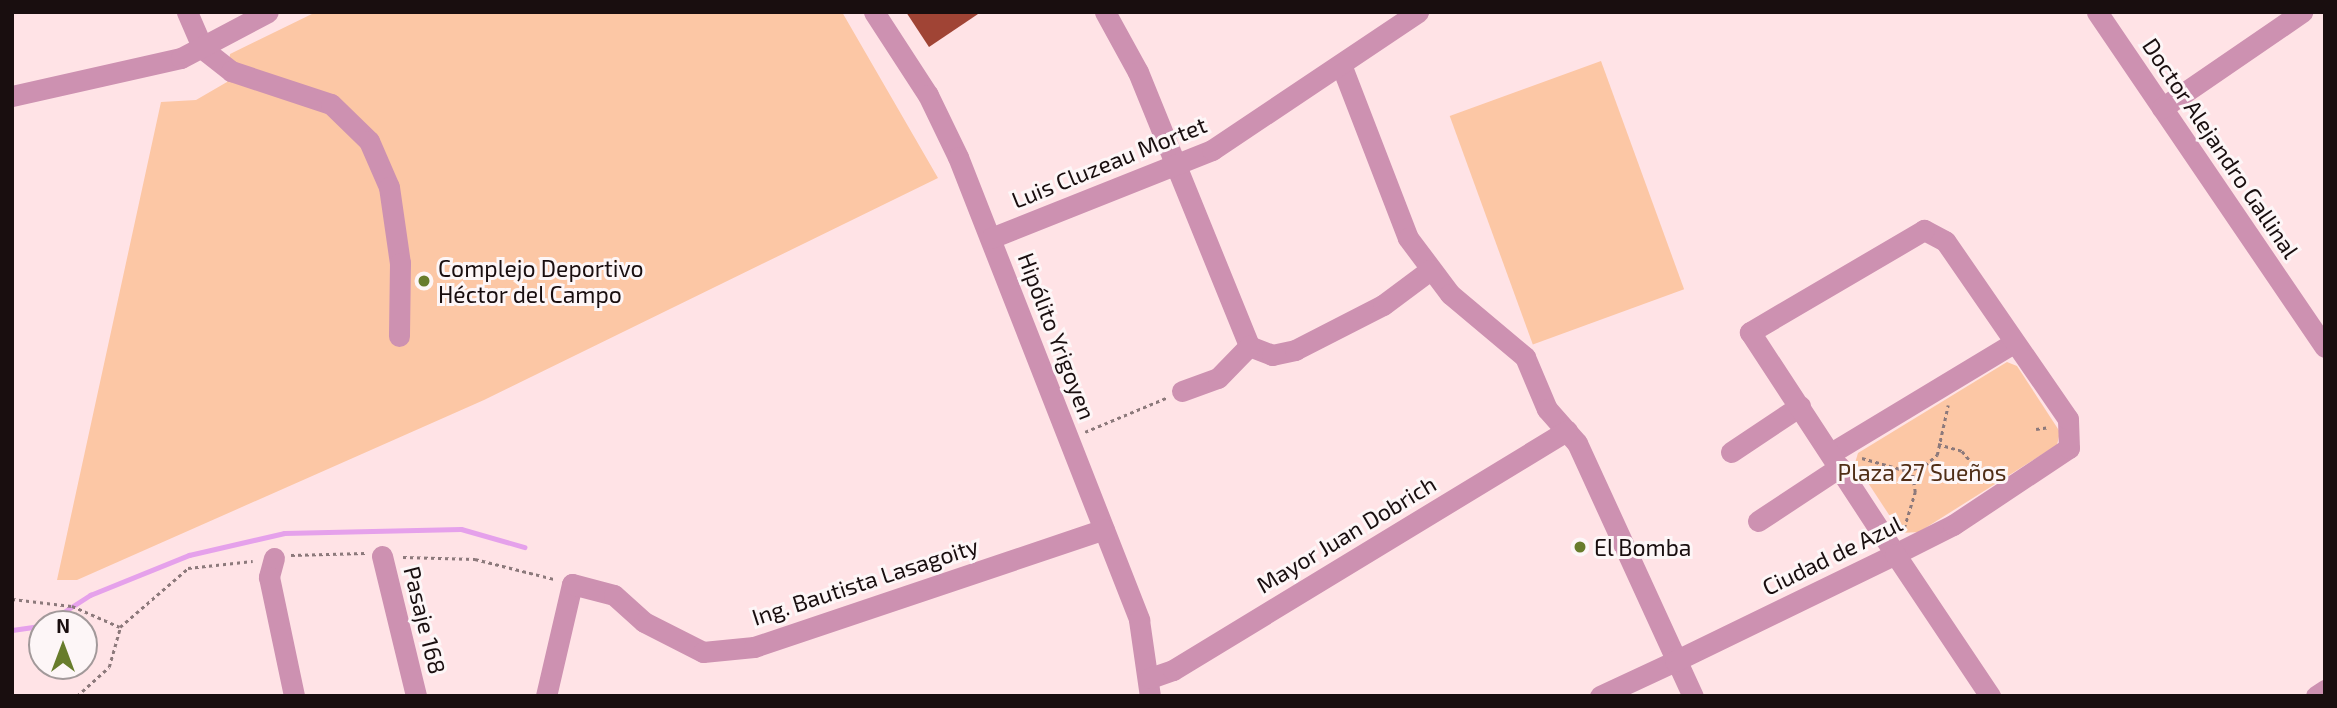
<!DOCTYPE html>
<html>
<head>
<meta charset="utf-8">
<style>
	body { margin:0 }
	#map { position:relative; width:2337px; height:708px; overflow:hidden; background:#ffe3e6; font-family:"Exo 2",sans-serif }
	div>[style] { position:absolute }
	.green>* { inset:0; background:#fcc7a5; transform-origin:0 0 }
	.stream>* { height:5px; margin:-2.5px; padding:0 2.5px; transform-origin:2.5px; border-radius:2.5px; background:#e5a1eb }
	.building>* { inset:0; background:#a04435 }
	.path>* { height:2.5px; margin-top:-1.25px; transform-origin:0; background:repeating-linear-gradient(90deg,#8c797b 0 3.5px,transparent 0 7px) }
	.minor>* { height:21px; margin:-10.5px; padding:0 10.5px; transform-origin:10.5px; border-radius:10.5px; background:#cd91b1 }
	.dots>* { width:19px; height:19px; translate:-50% -50%; box-sizing:border-box; border:4px solid #fdf6f7; border-radius:50% }
	span { translate:-50% -50%; white-space:nowrap; text-align:center; line-height:1.15; -webkit-text-stroke:6px #fdf6f7; paint-order:stroke }
	.street-label { font-size:23px; color:#190e0f }
	.poi-label { font-size:23px; color:#190e0f }
	.left { translate:0 -50%; text-align:left }
	.park-label { font-size:23px; color:#502e16 }
	.frame { position:absolute; inset:0; border:14px solid #190e0f; pointer-events:none }
	.north { position:absolute; left:28px; top:610px; width:70px; height:70px; box-sizing:border-box; background:#fdf6f7; border:2px solid #a2999a; border-radius:50%; rotate:0deg; font-size:19px; font-weight:700; line-height:28px; text-align:center; color:#190e0f }
	.north::after { content:''; display:block; margin:auto; width:24px; height:32px; background:#687c2c; clip-path:polygon(50% 0,100% 100%,50% 72%,0 100%) }
</style>
</head>
<body>
<div id="map">
	<div class="green">
		<div style="clip-path:polygon(316px 12px,842px 12px,938px 178px,484px 400px,77px 580px,57px 580px,161px 102px,196px 100px,227px 82px,230px 54px)"></div>
		<div style="left:1601px;top:61px;width:243px;height:161px;rotate:70deg"></div>
		<div style="clip-path:polygon(2007px 362px,2017px 366px,2060px 432px,2057px 445px,1919px 532px,1901px 533px,1855px 463px,1858px 453px)"></div>
	</div>
	<div class="stream">
		<div style="left:45px;top:624px;width:54px;rotate:-32.8deg"></div>
		<div style="left:90px;top:595px;width:107px;rotate:-22deg"></div>
		<div style="left:189px;top:555px;width:98px;rotate:-13deg"></div>
		<div style="left:284px;top:533px;width:177px;rotate:-1.3deg"></div>
		<div style="left:461px;top:529px;width:66px;rotate:15.9deg"></div>
		<div style="left:12px;top:630px;width:30px;rotate:-8deg"></div>
	</div>
	<div class="building">
		<div style="clip-path:polygon(906px 12px,981px 12px,929px 47px)"></div>
	</div>
	<div class="path">
		<div style="left:2036px;top:429px;width:14px;rotate:-8deg"></div>
		<div style="left:1085px;top:432px;width:88px;rotate:-22.8deg"></div>
		<div style="left:1938px;top:444px;width:25px;rotate:16deg"></div>
		<div style="left:1962px;top:451px;width:38px;rotate:50deg"></div>
		<div style="left:1862px;top:458px;width:47px;rotate:16.1deg"></div>
		<div style="left:1907px;top:471px;width:19px;rotate:-18deg"></div>
		<div style="left:1925px;top:465px;width:16px;rotate:-40deg"></div>
		<div style="left:1937px;top:455px;width:51px;rotate:-77.6deg"></div>
		<div style="left:1904px;top:528px;width:38px;rotate:-73deg"></div>
		<div style="left:1915px;top:492px;width:22px;rotate:-98deg"></div>
		<div style="left:291px;top:555px;width:74px;rotate:-1.5deg"></div>
		<div style="left:403px;top:557px;width:72px;rotate:1.6deg"></div>
		<div style="left:475px;top:559px;width:81px;rotate:14.2deg"></div>
		<div style="left:12px;top:599px;width:60px;rotate:6.7deg"></div>
		<div style="left:72px;top:606px;width:52px;rotate:23.6deg"></div>
		<div style="left:120px;top:627px;width:90px;rotate:-40.9deg"></div>
		<div style="left:188px;top:568px;width:65px;rotate:-6.1deg"></div>
		<div style="left:77px;top:696px;width:43px;rotate:-42.2deg"></div>
		<div style="left:109px;top:667px;width:41px;rotate:-74.2deg"></div>
	</div>
	<div class="minor">
		<div style="left:187px;top:12px;width:40px;rotate:66.6deg"></div>
		<div style="left:203px;top:49px;width:36px;rotate:38deg"></div>
		<div style="left:231px;top:71px;width:105px;rotate:18.3deg"></div>
		<div style="left:331px;top:104px;width:53px;rotate:44.2deg"></div>
		<div style="left:369px;top:141px;width:50px;rotate:66.5deg"></div>
		<div style="left:389px;top:187px;width:77px;rotate:81.8deg"></div>
		<div style="left:400px;top:263px;width:73px;rotate:90.8deg"></div>
		<div style="left:874px;top:12px;width:99px;rotate:57deg"></div>
		<div style="left:928px;top:95px;width:69px;rotate:64.2deg"></div>
		<div style="left:958px;top:157px;width:497px;rotate:68.6deg"></div>
		<div style="left:1139px;top:620px;width:77px;rotate:81.8deg"></div>
		<div style="left:1105px;top:12px;width:68px;rotate:61.2deg"></div>
		<div style="left:1138px;top:72px;width:296px;rotate:67.9deg"></div>
		<div style="left:2097px;top:12px;width:405px;rotate:55.8deg"></div>
		<div style="left:1342px;top:67px;width:183px;rotate:68.9deg"></div>
		<div style="left:1408px;top:238px;width:70px;rotate:53.1deg"></div>
		<div style="left:1450px;top:294px;width:98px;rotate:40deg"></div>
		<div style="left:1525px;top:357px;width:56px;rotate:67.1deg"></div>
		<div style="left:1547px;top:409px;width:45px;rotate:48.6deg"></div>
		<div style="left:1577px;top:443px;width:278px;rotate:65.4deg"></div>
		<div style="left:12px;top:96px;width:173px;rotate:-12.7deg"></div>
		<div style="left:181px;top:58px;width:98px;rotate:-27.9deg"></div>
		<div style="left:2162px;top:108px;width:170px;rotate:-34.4deg"></div>
		<div style="left:991px;top:238px;width:238px;rotate:-21.7deg"></div>
		<div style="left:1212px;top:150px;width:248px;rotate:-33.8deg"></div>
		<div style="left:1249px;top:346px;width:25px;rotate:21deg"></div>
		<div style="left:1272px;top:355px;width:24px;rotate:-12deg"></div>
		<div style="left:1295px;top:350px;width:99px;rotate:-27.1deg"></div>
		<div style="left:1383px;top:305px;width:59px;rotate:-36.7deg"></div>
		<div style="left:1182px;top:391px;width:38px;rotate:-20deg"></div>
		<div style="left:1218px;top:378px;width:45px;rotate:-45.9deg"></div>
		<div style="left:1731px;top:452px;width:83px;rotate:-33.7deg"></div>
		<div style="left:1831px;top:453px;width:213px;rotate:-31.1deg"></div>
		<div style="left:1758px;top:521px;width:98px;rotate:-33.4deg"></div>
		<div style="left:382px;top:556px;width:144px;rotate:76.3deg"></div>
		<div style="left:274px;top:558px;width:20px;rotate:105deg"></div>
		<div style="left:269px;top:577px;width:122px;rotate:78.1deg"></div>
		<div style="left:1150px;top:678px;width:24px;rotate:-19deg"></div>
		<div style="left:1173px;top:670px;width:461px;rotate:-31.3deg"></div>
		<div style="left:546px;top:696px;width:115px;rotate:-76.9deg"></div>
		<div style="left:572px;top:584px;width:43px;rotate:14.7deg"></div>
		<div style="left:614px;top:595px;width:40px;rotate:42deg"></div>
		<div style="left:644px;top:622px;width:66px;rotate:27deg"></div>
		<div style="left:703px;top:652px;width:51px;rotate:-5.6deg"></div>
		<div style="left:754px;top:647px;width:369px;rotate:-18.6deg"></div>
		<div style="left:1600px;top:696px;width:83px;rotate:-25deg"></div>
		<div style="left:1675px;top:661px;width:245px;rotate:-25.9deg"></div>
		<div style="left:1895px;top:554px;width:65px;rotate:-26.6deg"></div>
		<div style="left:1953px;top:525px;width:139px;rotate:-33.6deg"></div>
		<div style="left:2069px;top:448px;width:29px;rotate:-92deg"></div>
		<div style="left:2068px;top:419px;width:216px;rotate:-124.6deg"></div>
		<div style="left:1945px;top:241px;width:24px;rotate:-152deg"></div>
		<div style="left:1924px;top:230px;width:202px;rotate:149.6deg"></div>
		<div style="left:1750px;top:332px;width:265px;rotate:56.8deg"></div>
		<div style="left:1895px;top:554px;width:171px;rotate:56.2deg"></div>
		<div style="left:2316px;top:696px;width:11px;rotate:-34deg"></div>
	</div>
	<div class="dots">
		<div style="left:424px;top:281px;background:#687c2c"></div>
		<div style="left:1580px;top:547px;background:#687c2c"></div>
	</div>
	<div class="street-label">
		<span style="left:2221px;top:148px;rotate:56deg">Doctor Alejandro Gallinal</span>
		<span style="left:1109px;top:162px;rotate:-22deg">Luis Cluzeau Mortet</span>
		<span style="left:1057px;top:336px;rotate:69deg">Hipólito Yrigoyen</span>
		<span style="left:1346px;top:534px;rotate:-31deg">Mayor Juan Dobrich</span>
		<span style="left:1832px;top:555px;rotate:-26deg">Ciudad de Azul</span>
		<span style="left:865px;top:581px;rotate:-18deg">Ing. Bautista Lasagoity</span>
		<span style="left:425px;top:620px;rotate:76deg">Pasaje 168</span>
	</div>
	<div class="poi-label">
		<span class="left" style="left:438px;top:281px">Complejo Deportivo<br>Héctor del Campo</span>
		<span class="left" style="left:1594px;top:547px">El Bomba</span>
	</div>
	<div class="park-label">
		<span style="left:1922px;top:472px">Plaza 27 Sueños</span>
	</div>
	<div class="frame"></div>
	<div class="north">N</div>
</div>
</body>
</html>
